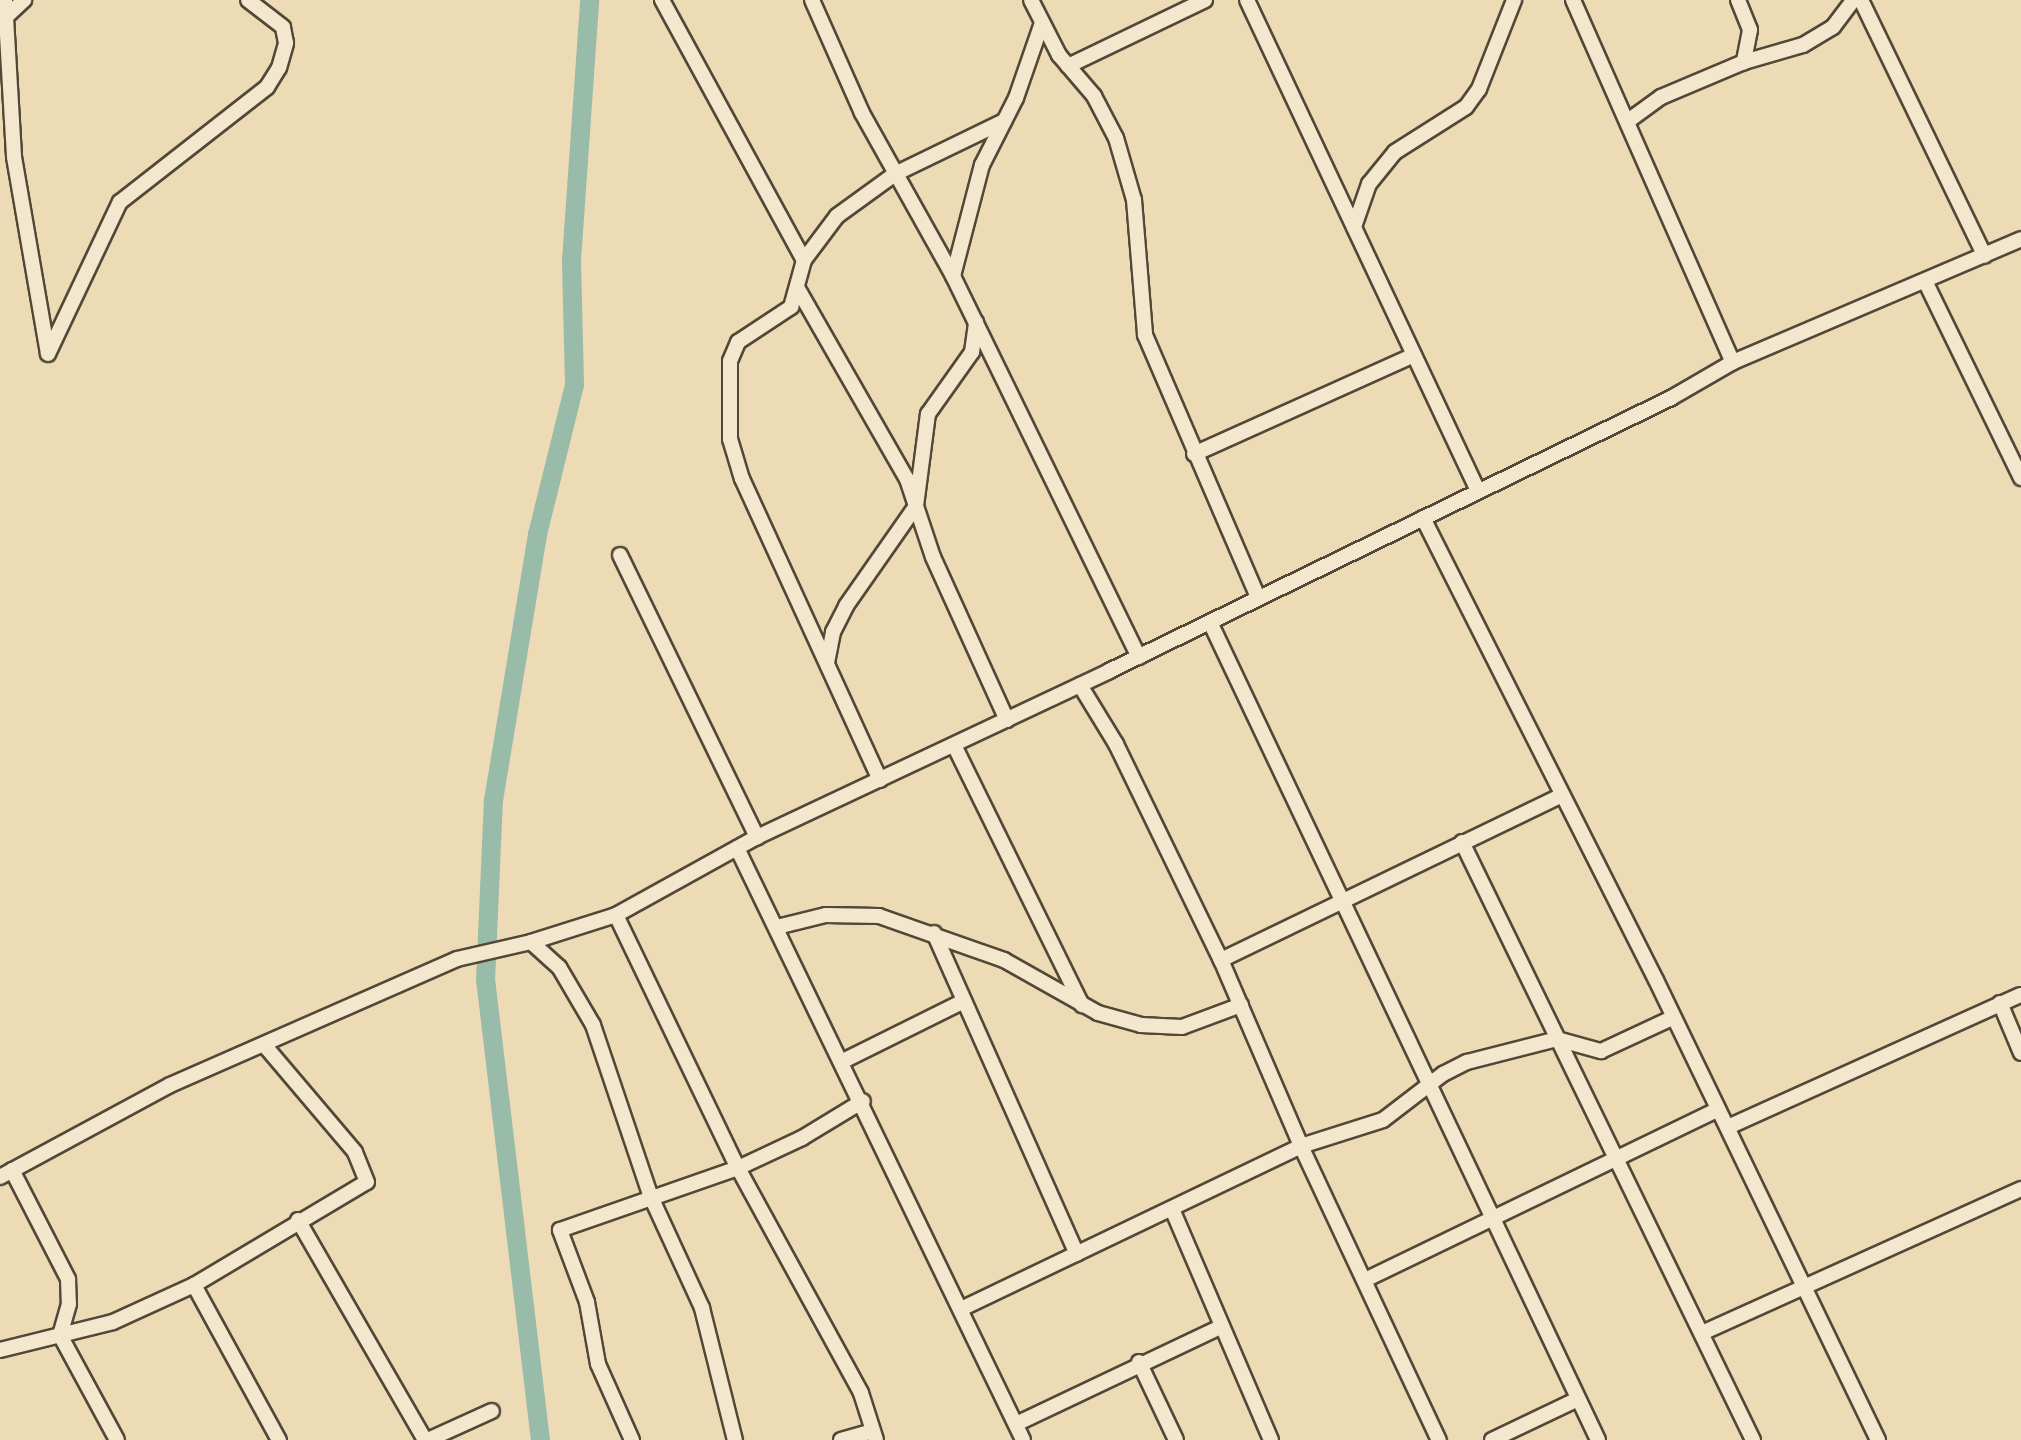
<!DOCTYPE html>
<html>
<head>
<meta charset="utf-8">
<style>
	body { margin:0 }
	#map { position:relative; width:2021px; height:1440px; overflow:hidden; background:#ecdbb4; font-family:"Libre Caslon Text",serif }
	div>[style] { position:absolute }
	.canal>* { height:19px; margin:-9.5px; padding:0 9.5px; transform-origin:9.5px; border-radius:9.5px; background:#99bba9 }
	.roads { filter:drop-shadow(2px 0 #524838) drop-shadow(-2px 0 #524838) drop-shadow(0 2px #524838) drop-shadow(0 -2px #524838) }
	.minor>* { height:14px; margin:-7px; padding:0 7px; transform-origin:7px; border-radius:7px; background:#f3e8ce }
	span { translate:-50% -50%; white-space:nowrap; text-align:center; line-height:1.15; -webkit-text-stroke:6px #f3e8ce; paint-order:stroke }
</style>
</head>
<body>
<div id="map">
	<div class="canal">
		<div style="left:540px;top:1440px;width:462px;rotate:-96.8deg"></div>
		<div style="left:485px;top:981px;width:181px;rotate:-87.5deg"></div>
		<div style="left:493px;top:800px;width:270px;rotate:-80.6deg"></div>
		<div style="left:537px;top:534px;width:154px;rotate:-76.1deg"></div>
		<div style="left:574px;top:384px;width:124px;rotate:-91.4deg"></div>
		<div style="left:571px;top:260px;width:261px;rotate:-86deg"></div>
	</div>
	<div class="roads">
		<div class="minor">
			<div style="left:5px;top:0;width:157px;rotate:86.7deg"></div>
			<div style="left:14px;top:157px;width:199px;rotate:80.2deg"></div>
			<div style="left:662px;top:0;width:296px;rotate:61.4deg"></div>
			<div style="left:812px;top:0;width:124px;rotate:66.1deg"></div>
			<div style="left:862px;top:113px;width:187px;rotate:60.8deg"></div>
			<div style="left:953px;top:276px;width:424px;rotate:64deg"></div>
			<div style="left:1031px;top:0;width:62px;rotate:63deg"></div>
			<div style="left:1059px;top:55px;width:54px;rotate:49.5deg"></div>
			<div style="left:1094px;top:96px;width:47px;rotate:62.4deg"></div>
			<div style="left:1116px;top:138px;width:65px;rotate:73.8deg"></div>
			<div style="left:1134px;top:200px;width:135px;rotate:85.3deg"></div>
			<div style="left:1145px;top:335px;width:286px;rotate:66.7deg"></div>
			<div style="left:1247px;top:0;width:543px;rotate:64.8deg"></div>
			<div style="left:1573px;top:0;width:396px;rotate:66.2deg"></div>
			<div style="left:1738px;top:0;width:32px;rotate:68deg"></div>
			<div style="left:1750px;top:30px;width:33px;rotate:101deg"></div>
			<div style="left:1861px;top:0;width:284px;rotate:64.2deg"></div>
			<div style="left:6px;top:17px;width:25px;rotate:-43deg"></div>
			<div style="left:1068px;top:66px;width:152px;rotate:-25.7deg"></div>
			<div style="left:1628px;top:121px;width:41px;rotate:-36deg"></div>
			<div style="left:1661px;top:97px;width:90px;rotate:-22.9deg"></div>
			<div style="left:1744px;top:62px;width:61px;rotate:-16.1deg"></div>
			<div style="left:1803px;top:45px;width:35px;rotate:-31deg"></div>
			<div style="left:1833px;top:27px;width:34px;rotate:-53deg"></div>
			<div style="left:1354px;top:227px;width:46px;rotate:-70.8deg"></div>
			<div style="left:1369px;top:184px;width:41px;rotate:-50.9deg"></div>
			<div style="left:1395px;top:152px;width:84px;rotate:-32.4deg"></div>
			<div style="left:1466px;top:107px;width:22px;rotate:-54deg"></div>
			<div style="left:1479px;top:89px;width:96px;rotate:-68.5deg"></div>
			<div style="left:953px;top:276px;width:115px;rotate:-75.4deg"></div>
			<div style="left:982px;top:165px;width:75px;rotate:-63.1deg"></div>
			<div style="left:1016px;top:98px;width:79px;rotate:-70.9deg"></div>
			<div style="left:1926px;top:283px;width:217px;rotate:64deg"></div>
			<div style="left:798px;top:289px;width:219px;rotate:60.2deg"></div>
			<div style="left:907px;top:479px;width:82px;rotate:71.6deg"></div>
			<div style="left:933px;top:557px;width:179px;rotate:65.6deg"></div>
			<div style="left:48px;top:354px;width:168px;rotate:-64.7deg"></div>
			<div style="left:120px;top:202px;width:187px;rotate:-38deg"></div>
			<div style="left:267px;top:87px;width:22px;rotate:-58deg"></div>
			<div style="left:279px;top:68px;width:26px;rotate:-74deg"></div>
			<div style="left:286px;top:43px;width:16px;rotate:-101deg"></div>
			<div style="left:283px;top:27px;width:44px;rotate:-142.4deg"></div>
			<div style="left:1194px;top:454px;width:241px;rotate:-24.2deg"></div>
			<div style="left:1423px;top:518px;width:517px;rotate:63.24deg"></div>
			<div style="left:1656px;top:980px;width:511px;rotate:64.24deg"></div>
			<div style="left:620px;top:555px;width:314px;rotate:64.1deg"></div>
			<div style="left:1210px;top:622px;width:905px;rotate:64.62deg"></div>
			<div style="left:827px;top:663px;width:32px;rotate:-79deg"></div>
			<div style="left:833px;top:632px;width:29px;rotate:-63deg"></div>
			<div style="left:846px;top:606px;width:122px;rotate:-55deg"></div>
			<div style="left:916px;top:506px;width:93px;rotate:-82.6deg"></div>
			<div style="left:928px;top:414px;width:76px;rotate:-54.6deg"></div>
			<div style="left:972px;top:352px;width:30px;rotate:-82deg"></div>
			<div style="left:1080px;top:685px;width:69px;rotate:58.6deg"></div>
			<div style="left:1116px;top:744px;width:240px;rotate:64.1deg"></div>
			<div style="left:1221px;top:960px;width:202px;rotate:66.7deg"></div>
			<div style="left:1301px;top:1146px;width:325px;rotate:64.9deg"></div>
			<div style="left:954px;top:745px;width:290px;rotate:63.8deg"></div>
			<div style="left:880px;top:780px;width:331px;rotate:-114.6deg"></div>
			<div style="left:742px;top:479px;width:42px;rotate:-106.7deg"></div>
			<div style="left:730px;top:439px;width:78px;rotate:-90deg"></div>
			<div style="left:730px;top:361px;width:21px;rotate:-67deg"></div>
			<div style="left:738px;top:342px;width:64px;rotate:-33.4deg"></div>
			<div style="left:791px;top:307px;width:49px;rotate:-74.5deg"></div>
			<div style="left:804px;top:260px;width:55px;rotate:-53.1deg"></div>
			<div style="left:837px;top:216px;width:72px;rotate:-35.9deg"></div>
			<div style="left:895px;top:174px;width:121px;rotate:-25.9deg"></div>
			<div style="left:1462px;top:842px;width:665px;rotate:64.05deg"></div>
			<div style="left:737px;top:848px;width:657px;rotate:64.21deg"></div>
			<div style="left:616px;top:915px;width:281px;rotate:64.3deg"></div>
			<div style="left:738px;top:1168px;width:256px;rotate:61.3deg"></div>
			<div style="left:861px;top:1393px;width:49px;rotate:72.3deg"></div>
			<div style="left:777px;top:927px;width:50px;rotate:-13.8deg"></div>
			<div style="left:826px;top:915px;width:53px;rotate:1.1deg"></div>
			<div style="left:879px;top:916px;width:133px;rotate:19.4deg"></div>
			<div style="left:1004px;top:960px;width:108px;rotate:29.4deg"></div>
			<div style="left:1098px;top:1013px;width:45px;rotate:15.6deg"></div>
			<div style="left:1141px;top:1025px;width:41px;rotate:2.8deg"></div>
			<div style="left:1182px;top:1027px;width:63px;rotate:-20.4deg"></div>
			<div style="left:934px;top:933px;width:351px;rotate:66deg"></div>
			<div style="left:531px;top:942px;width:38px;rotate:42deg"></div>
			<div style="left:559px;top:967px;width:67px;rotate:59.6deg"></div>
			<div style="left:593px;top:1025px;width:182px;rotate:71.4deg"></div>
			<div style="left:651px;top:1197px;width:122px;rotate:65.3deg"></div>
			<div style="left:702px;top:1308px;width:136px;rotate:76deg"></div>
			<div style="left:1221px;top:960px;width:379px;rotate:-25.8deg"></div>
			<div style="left:2000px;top:1003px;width:54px;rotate:67.2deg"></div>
			<div style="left:843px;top:1061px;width:135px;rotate:-26.4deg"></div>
			<div style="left:1728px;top:1127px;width:321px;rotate:-24.3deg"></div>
			<div style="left:12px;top:1170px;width:123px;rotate:62.8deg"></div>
			<div style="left:68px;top:1279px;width:25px;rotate:88deg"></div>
			<div style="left:69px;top:1304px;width:32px;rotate:106deg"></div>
			<div style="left:60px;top:1335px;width:119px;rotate:61.5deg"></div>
			<div style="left:0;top:1177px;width:193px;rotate:-28.4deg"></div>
			<div style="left:170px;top:1085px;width:313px;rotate:-23.7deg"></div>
			<div style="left:457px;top:959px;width:76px;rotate:-12.9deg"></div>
			<div style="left:531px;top:942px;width:89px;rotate:-17.6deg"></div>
			<div style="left:616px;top:915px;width:161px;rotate:-29deg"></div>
			<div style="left:757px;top:837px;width:389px;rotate:-25.2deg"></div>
			<div style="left:1109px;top:671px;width:625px;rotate:-25.91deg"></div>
			<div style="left:1671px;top:398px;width:72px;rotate:-30.1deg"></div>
			<div style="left:1733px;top:362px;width:313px;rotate:-23.1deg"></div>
			<div style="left:1172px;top:1209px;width:251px;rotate:66.8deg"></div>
			<div style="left:298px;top:1220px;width:254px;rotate:60deg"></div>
			<div style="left:1365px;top:1280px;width:392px;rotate:-25.8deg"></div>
			<div style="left:194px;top:1285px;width:177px;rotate:61.3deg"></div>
			<div style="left:961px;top:1309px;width:377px;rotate:-25.6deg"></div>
			<div style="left:1301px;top:1146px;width:86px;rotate:-17.6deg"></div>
			<div style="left:1383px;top:1120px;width:76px;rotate:-37.5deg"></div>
			<div style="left:1443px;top:1074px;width:27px;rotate:-27deg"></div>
			<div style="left:1467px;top:1062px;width:93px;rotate:-14.3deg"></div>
			<div style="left:1557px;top:1039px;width:46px;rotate:15.3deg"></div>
			<div style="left:1601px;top:1051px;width:78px;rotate:-24.9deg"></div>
			<div style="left:1702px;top:1333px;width:350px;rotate:-24.3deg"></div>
			<div style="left:0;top:1350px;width:116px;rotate:-13.9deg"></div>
			<div style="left:113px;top:1322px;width:89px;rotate:-24.6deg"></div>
			<div style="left:194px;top:1285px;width:201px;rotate:-30.8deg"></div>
			<div style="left:367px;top:1182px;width:32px;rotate:-112deg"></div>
			<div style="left:355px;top:1152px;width:139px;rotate:-130.3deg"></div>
			<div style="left:1139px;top:1362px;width:86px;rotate:64.6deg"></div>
			<div style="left:1016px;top:1424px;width:228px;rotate:-25.4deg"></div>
			<div style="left:428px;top:1440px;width:70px;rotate:-24.4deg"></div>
			<div style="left:632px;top:1440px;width:83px;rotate:-114.1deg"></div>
			<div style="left:598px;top:1364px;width:63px;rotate:-100.1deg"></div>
			<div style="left:587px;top:1302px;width:77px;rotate:-110.6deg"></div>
			<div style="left:560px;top:1230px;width:188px;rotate:-19.2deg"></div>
			<div style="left:738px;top:1168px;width:71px;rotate:-25.1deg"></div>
			<div style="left:802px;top:1138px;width:71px;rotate:-31.2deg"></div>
			<div style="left:841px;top:1440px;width:32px;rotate:-16deg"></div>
			<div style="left:1492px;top:1440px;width:95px;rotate:-25.5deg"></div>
		</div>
	</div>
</div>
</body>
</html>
